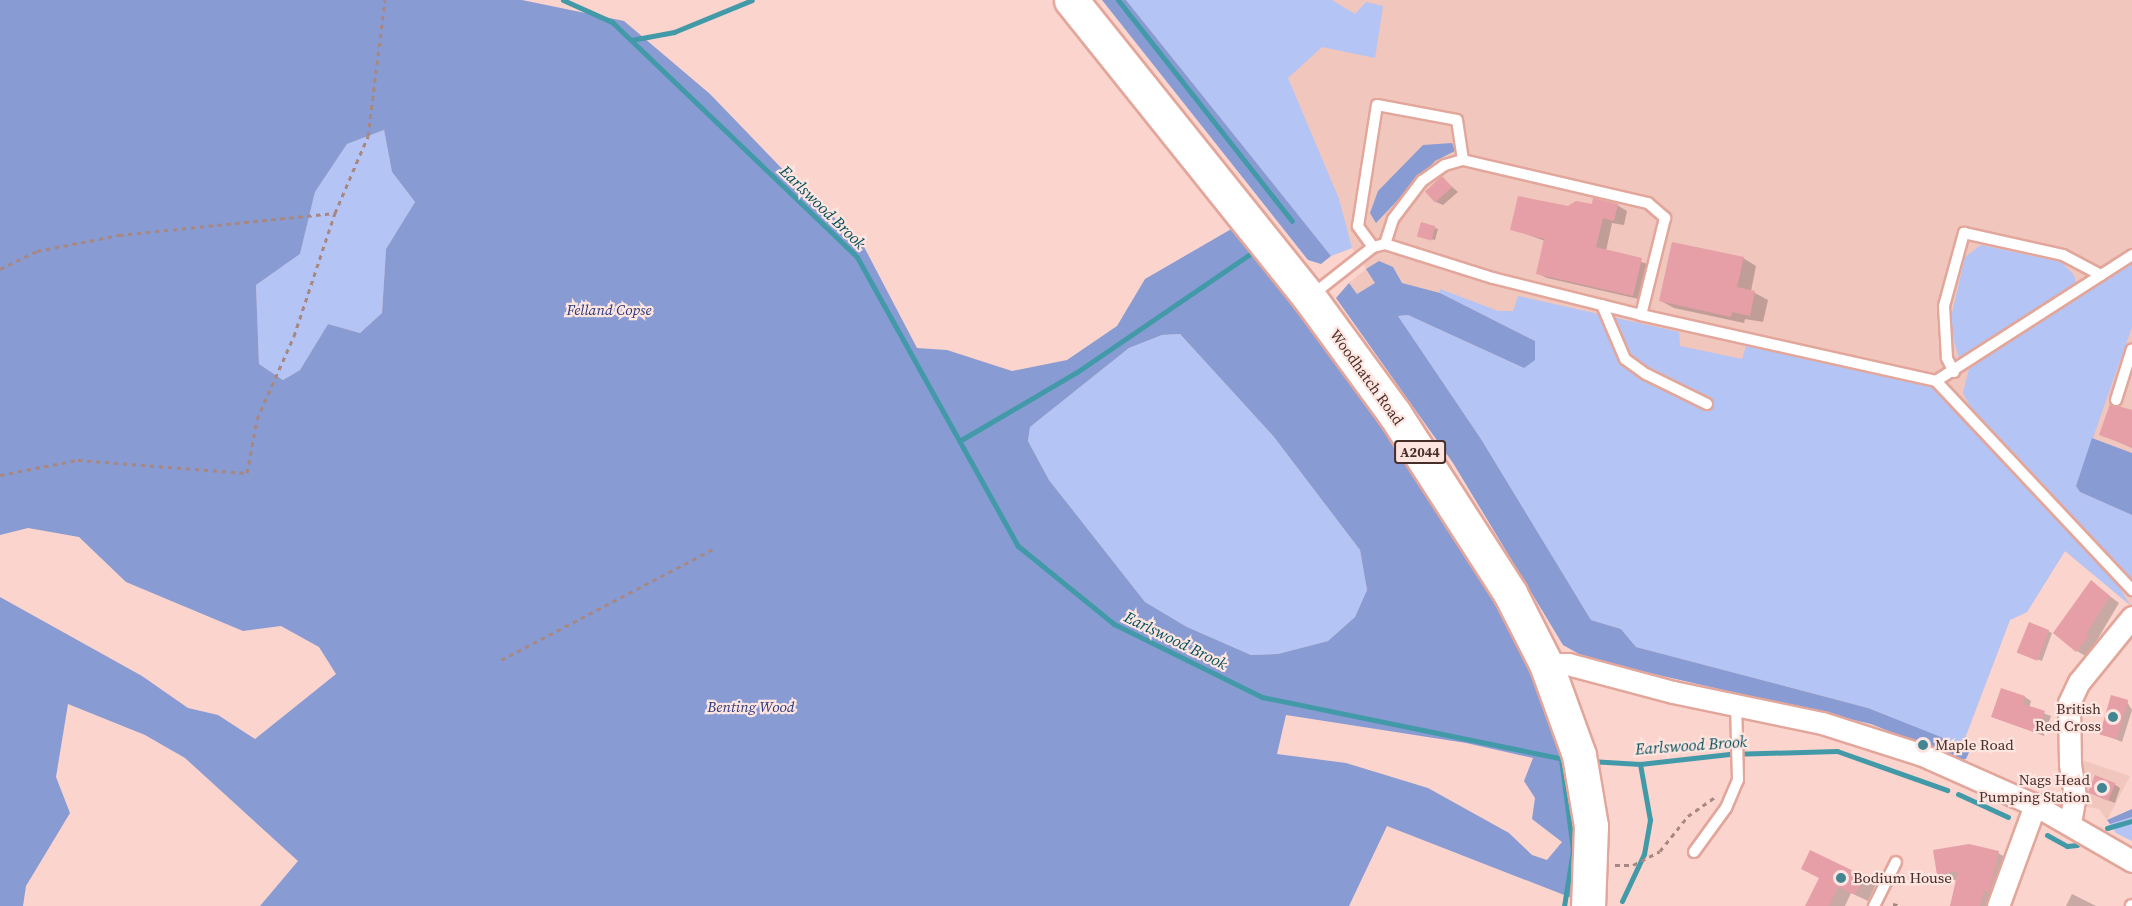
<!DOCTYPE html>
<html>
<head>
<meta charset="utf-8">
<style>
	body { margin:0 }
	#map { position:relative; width:2132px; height:906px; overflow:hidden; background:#fbd4cd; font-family:"Source Serif 4",serif }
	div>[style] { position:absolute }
	.built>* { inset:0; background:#f0c6bd }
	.green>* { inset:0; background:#b4c4f4 }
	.forest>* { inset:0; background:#899bd3 }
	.shadow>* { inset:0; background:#0003 }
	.stream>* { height:5px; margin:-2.5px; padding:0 2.5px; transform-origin:2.5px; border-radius:2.5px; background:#429aa9 }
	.building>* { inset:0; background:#e69ea7; transform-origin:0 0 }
	.path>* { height:3px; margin-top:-1.5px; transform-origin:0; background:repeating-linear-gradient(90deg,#a78781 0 4.5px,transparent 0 9px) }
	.roads { filter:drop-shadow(2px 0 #e2a69b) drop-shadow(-2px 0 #e2a69b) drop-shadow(0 2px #e2a69b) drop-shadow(0 -2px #e2a69b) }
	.service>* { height:10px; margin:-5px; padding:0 5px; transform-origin:5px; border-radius:5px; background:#fff }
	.minor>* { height:21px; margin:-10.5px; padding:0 10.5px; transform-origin:10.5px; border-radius:10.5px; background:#fff }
	.primary>* { height:33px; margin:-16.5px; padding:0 16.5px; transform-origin:16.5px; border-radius:16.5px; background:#fff }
	.dots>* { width:16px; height:16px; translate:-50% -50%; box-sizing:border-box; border:3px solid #ffe5e0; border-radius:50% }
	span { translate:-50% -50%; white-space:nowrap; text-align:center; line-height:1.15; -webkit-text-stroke:4.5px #ffe5e0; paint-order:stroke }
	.shield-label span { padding:2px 4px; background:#ffe5e0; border:2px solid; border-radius:4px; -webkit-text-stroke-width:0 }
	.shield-label { font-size:14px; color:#462e2a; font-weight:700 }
	.park-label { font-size:15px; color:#2a397d; font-style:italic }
	.street-label { font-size:15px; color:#462e2a }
	.poi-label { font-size:15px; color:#462e2a }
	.right { translate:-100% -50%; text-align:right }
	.left { translate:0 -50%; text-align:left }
	.water-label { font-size:16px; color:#00515d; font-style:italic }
</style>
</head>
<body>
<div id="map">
	<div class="built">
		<div style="clip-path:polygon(1126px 0,2132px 0,2132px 453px,2093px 438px,2080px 492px,2132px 515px,2132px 607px,2065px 551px,2027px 612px,2010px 620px,1962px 746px,1375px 283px,1357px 294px,1349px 283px,1366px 269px,1352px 248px,1331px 256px)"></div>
		<div style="clip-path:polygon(2079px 759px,2130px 776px,2107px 820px,2099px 809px,2083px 806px)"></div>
	</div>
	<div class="green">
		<div style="clip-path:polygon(1126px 0,1332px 0,1355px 14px,1366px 2px,1383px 6px,1375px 58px,1322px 47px,1288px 78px,1339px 199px,1352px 248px,1331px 256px)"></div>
		<div style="clip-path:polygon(384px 130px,392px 172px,415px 202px,386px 249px,382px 313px,360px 333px,328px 324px,300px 370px,283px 380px,259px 364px,256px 285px,300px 254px,315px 192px,347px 144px)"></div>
		<div style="clip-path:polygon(1981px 245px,2061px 262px,2074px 275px,2079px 292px,1960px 361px,1952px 335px,1952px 313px,1965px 257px)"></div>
		<div style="clip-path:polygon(2132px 262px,2132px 327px,2076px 486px,2080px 492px,2132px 515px,2132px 579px,1970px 406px,1963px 393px,1969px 369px)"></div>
		<div style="clip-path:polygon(1440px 289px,1498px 311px,1513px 311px,1518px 296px,1679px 332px,1680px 346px,1742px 359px,1746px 346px,1931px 387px,2111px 574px,2130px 605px,2065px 551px,2027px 612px,2010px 620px,1962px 746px,1868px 708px,1636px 647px,1621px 629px,1591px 620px,1481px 439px,1398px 316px,1408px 315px,1524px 368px,1535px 341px,1440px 293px)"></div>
		<div style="clip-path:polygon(1180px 334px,1274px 437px,1360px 550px,1367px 590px,1355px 617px,1328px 641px,1278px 654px,1251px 655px,1187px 627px,1145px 602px,1049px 480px,1028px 441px,1030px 427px,1129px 348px,1162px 335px)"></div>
		<div style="clip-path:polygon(2132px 817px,2132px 841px,2116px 833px,2110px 824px)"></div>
	</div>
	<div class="forest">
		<div style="clip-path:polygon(evenodd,0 0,522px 0,624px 21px,710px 94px,793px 180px,862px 243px,917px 348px,947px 350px,1012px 371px,1067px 360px,1117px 326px,1145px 279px,1240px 224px,1380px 409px,1543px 677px,1576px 794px,1577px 900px,1387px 826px,1349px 906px,260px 906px,298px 861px,185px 758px,145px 735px,68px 704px,56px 777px,70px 813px,26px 886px,23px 906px,0 906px,0 597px,142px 676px,188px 708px,218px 715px,255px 739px,336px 674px,319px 647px,281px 626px,243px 631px,126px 582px,79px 537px,28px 528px,0 535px,0 0,384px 130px,392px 172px,415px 202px,386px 249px,382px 313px,360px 333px,328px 324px,300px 370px,283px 380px,259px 364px,256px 285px,300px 254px,315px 192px,347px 144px,384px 130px,0 0,1180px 334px,1274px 437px,1360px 550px,1367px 590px,1355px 617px,1328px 641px,1278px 654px,1251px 655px,1187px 627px,1145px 602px,1049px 480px,1028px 441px,1030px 427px,1129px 348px,1162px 335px,1180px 334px,0 0,1286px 715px,1466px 743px,1533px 758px,1524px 781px,1535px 798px,1532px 819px,1562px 842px,1547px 860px,1532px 855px,1509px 833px,1428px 788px,1346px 763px,1277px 754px,1286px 715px)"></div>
		<div style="clip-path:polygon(1102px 0,1126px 0,1331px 256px,1321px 264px,1308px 260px)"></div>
		<div style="clip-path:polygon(1452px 143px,1455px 151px,1435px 161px,1376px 223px,1370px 213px,1378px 191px,1423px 145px)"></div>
		<div style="clip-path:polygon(1379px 261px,1393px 267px,1402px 283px,1440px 293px,1535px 341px,1535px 360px,1524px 368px,1408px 315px,1398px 316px,1481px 439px,1591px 620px,1621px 629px,1636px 647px,1868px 708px,1961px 745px,1963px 742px,1971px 748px,1966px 759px,1961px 760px,1871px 724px,1628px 668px,1579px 654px,1563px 645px,1453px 463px,1336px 298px,1349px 283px,1357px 294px,1375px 283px,1366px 269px)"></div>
		<div style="clip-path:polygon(2092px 438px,2132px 453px,2132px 515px,2080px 492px,2076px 486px)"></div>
		<div style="clip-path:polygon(2132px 809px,2132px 817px,2110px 824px,2107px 820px)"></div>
	</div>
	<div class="shadow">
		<div style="clip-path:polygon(1442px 178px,1458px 192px,1443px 205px,1436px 202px)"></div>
		<div style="clip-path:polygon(1617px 205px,1627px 211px,1624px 225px,1612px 223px,1606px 251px,1651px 265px,1643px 300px,1547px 278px,1537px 273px,1545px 241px,1512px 229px,1568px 208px)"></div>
		<div style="clip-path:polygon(1422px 224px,1438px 229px,1435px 240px,1422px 237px)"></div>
		<div style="clip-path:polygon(1743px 258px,1756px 266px,1751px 291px,1768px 300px,1763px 322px,1745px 319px,1744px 323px,1674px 308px,1661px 301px)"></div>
		<div style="clip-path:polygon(2132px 412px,2132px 448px,2101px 434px)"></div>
		<div style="clip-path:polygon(2091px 582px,2119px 603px,2087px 657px,2077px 651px)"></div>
		<div style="clip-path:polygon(2030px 624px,2052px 633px,2042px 661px,2022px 654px)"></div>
		<div style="clip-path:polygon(2002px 690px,2025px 697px,2031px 701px,2029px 708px,2051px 716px,2044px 736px,1993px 717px)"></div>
		<div style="clip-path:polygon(2127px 702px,2132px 710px,2122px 742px,2100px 733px)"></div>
		<div style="clip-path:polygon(2114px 784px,2120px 788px,2115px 803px,2097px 796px)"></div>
		<div style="clip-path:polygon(1998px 853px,2012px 861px,1996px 906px,1952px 906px,1957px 881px,1938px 874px)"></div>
		<div style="clip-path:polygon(1863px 877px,1876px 884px,1868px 901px,1851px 893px,1845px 906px,1806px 906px,1820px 878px)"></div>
		<div style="clip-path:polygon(2072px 894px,2096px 906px,2066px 906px)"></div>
	</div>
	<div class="stream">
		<div style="left:563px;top:0;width:54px;rotate:24.2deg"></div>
		<div style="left:612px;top:22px;width:339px;rotate:43.8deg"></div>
		<div style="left:857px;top:257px;width:331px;rotate:60.9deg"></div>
		<div style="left:1018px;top:546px;width:124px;rotate:39.1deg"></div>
		<div style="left:1114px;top:624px;width:165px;rotate:26.3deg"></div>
		<div style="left:1262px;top:697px;width:313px;rotate:11.6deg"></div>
		<div style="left:1118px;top:0;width:281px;rotate:51.8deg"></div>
		<div style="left:631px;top:40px;width:44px;rotate:-10.5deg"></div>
		<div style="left:674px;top:32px;width:84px;rotate:-22.3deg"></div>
		<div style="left:961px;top:440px;width:134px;rotate:-30.4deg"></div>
		<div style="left:1077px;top:372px;width:217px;rotate:-34.3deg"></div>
		<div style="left:1561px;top:759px;width:92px;rotate:82.5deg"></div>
		<div style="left:1573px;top:850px;width:57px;rotate:99.1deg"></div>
		<div style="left:1590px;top:761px;width:50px;rotate:3.4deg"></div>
		<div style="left:1640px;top:764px;width:90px;rotate:-6.4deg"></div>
		<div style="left:1729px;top:754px;width:108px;rotate:-1.6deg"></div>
		<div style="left:1837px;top:751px;width:117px;rotate:19.5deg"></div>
		<div style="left:1958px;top:794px;width:55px;rotate:24.7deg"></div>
		<div style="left:2107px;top:828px;width:26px;rotate:-16deg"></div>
		<div style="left:2047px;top:835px;width:23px;rotate:29deg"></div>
		<div style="left:2067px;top:846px;width:10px;rotate:-6deg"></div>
		<div style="left:1622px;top:901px;width:52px;rotate:-64.9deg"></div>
		<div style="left:1644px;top:854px;width:35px;rotate:-80deg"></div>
		<div style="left:1650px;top:820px;width:57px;rotate:-100.1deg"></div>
	</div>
	<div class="building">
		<div style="left:1442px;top:176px;width:15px;height:23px;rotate:48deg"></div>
		<div style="clip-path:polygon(1518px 196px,1568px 206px,1576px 201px,1592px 204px,1593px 198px,1618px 204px,1614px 221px,1603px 218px,1596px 247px,1642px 258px,1633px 296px,1536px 274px,1544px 239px,1510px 230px)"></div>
		<div style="left:1421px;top:222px;width:15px;height:15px;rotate:16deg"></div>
		<div style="clip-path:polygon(1672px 242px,1744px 257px,1737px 287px,1755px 291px,1750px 316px,1732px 312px,1731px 317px,1659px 301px)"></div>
		<div style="clip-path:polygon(2110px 404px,2132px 410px,2132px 447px,2099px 435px)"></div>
		<div style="clip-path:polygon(2091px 580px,2110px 596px,2086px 634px,2089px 636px,2076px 652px,2053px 633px)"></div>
		<div style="left:2029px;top:622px;width:22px;height:33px;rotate:22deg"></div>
		<div style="clip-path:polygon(2001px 688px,2025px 696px,2023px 704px,2045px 711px,2037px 733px,1991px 717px)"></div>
		<div style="left:2111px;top:695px;width:18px;height:41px;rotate:16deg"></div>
		<div style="left:2095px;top:775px;width:22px;height:19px;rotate:22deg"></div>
		<div style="clip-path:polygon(1969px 844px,1999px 851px,1989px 893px,1984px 891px,1980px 906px,1950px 906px,1958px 871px,1937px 875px,1933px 850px)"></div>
		<div style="clip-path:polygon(1810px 850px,1864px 876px,1855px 895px,1838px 887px,1829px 906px,1805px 906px,1819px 878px,1801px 869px)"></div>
	</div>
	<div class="path">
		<div style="left:0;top:269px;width:41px;rotate:-25.9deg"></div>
		<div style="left:37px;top:251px;width:84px;rotate:-11deg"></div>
		<div style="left:119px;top:235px;width:217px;rotate:-5.8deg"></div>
		<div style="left:335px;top:213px;width:84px;rotate:-66.8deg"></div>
		<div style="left:368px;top:136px;width:137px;rotate:-82.9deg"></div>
		<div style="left:0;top:475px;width:79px;rotate:-10.9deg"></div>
		<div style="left:78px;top:460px;width:169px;rotate:4.4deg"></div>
		<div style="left:247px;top:473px;width:55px;rotate:-79.5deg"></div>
		<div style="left:257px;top:419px;width:91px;rotate:-66deg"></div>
		<div style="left:294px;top:336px;width:130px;rotate:-71.6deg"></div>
		<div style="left:501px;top:660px;width:239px;rotate:-27.6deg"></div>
		<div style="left:1615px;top:865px;width:18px"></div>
		<div style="left:1633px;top:865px;width:30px;rotate:-27deg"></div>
		<div style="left:1660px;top:851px;width:45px;rotate:-51.3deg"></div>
		<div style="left:1688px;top:816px;width:33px;rotate:-35deg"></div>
		<div style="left:1893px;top:904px;width:8px;rotate:14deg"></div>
	</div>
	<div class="roads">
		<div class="service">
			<div style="left:1385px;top:244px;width:26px;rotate:-72deg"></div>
			<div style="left:1393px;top:219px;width:48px;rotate:-52.7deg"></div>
			<div style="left:1422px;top:181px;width:28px;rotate:-35deg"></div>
			<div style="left:1445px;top:165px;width:19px;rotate:-16deg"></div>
			<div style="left:1463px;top:160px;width:190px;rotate:13.1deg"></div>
			<div style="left:1648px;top:203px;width:23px;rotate:41deg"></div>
			<div style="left:1665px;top:218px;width:100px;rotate:103.9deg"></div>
			<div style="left:1373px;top:247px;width:26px;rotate:-126deg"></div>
			<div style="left:1358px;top:226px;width:122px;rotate:-81.1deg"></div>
			<div style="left:1377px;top:105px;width:81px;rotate:10.6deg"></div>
			<div style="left:1457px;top:120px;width:40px;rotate:81.5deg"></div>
			<div style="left:1312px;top:295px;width:78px;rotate:-38.2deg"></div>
			<div style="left:1373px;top:247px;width:12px;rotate:-14deg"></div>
			<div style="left:1385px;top:244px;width:113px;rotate:17.5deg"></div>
			<div style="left:1493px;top:278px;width:153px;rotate:14deg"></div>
			<div style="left:1641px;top:315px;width:302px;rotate:12.6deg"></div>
			<div style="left:1936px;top:381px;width:233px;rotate:-32.7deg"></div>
			<div style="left:1602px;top:305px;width:59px;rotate:66.9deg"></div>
			<div style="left:1625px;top:359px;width:26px;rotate:36deg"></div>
			<div style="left:1646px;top:374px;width:68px;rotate:26.2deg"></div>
			<div style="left:1954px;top:372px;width:16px;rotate:-117deg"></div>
			<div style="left:1947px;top:358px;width:52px;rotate:-93.3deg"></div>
			<div style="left:1944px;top:306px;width:76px;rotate:-74.7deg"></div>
			<div style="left:1964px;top:233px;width:101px;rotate:12.5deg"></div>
			<div style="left:2063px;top:255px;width:43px;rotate:27.8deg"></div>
			<div style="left:1936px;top:381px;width:287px;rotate:46.8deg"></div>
			<div style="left:2116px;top:400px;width:53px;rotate:-72.6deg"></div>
			<div style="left:1694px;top:852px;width:54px;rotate:-54deg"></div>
			<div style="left:1726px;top:808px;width:30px;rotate:-67deg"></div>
			<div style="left:1738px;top:780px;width:74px;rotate:-91.5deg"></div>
			<div style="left:1874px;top:906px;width:49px;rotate:-63.4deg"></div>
			<div style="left:2131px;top:906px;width:1px;rotate:-45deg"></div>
		</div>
		<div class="minor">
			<div style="left:1546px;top:664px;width:22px"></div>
			<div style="left:1568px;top:664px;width:109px;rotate:14.9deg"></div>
			<div style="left:1673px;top:692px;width:152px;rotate:11.8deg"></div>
			<div style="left:1822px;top:723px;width:103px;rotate:17.6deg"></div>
			<div style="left:1920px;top:754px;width:126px;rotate:23.9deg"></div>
			<div style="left:2035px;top:805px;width:112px;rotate:30deg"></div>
			<div style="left:2070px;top:823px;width:27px;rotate:-80deg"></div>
			<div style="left:2075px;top:796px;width:33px;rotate:-99deg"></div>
			<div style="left:2070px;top:763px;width:60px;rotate:-91deg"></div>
			<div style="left:2069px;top:703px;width:23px;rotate:-65deg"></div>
			<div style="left:2079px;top:682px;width:84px;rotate:-50.8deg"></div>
			<div style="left:1998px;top:906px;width:108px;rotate:-69.9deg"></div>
		</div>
		<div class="primary">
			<div style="left:1071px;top:0;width:381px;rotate:51.3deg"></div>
			<div style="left:1309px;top:297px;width:144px;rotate:53.8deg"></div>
			<div style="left:1394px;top:413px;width:214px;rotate:57.2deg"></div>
			<div style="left:1510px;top:593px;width:80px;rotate:63.1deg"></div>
			<div style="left:1546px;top:664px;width:97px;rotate:70.1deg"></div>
			<div style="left:1579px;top:755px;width:72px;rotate:80.4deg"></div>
			<div style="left:1591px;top:826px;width:80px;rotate:92.1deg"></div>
		</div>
	</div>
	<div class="dots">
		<div style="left:2113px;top:717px;background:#418692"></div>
		<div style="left:1923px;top:745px;background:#418692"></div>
		<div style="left:2102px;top:788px;background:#418692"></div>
		<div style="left:1841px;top:878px;background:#418692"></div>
	</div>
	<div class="shield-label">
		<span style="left:1420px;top:452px">A2044</span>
	</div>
	<div class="park-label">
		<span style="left:609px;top:310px">Felland Copse</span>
		<span style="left:751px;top:707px">Benting Wood</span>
	</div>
	<div class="street-label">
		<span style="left:1367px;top:377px;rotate:54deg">Woodhatch Road</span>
	</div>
	<div class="poi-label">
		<span class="right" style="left:2101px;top:717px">British<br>Red Cross</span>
		<span class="left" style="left:1935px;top:745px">Maple Road</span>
		<span class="right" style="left:2090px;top:788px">Nags Head<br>Pumping Station</span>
		<span class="left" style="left:1853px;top:878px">Bodium House</span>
	</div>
	<div class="water-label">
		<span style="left:823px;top:207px;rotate:44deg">Earlswood Brook</span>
		<span style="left:1176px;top:640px;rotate:26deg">Earlswood Brook</span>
		<span style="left:1691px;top:745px;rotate:-4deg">Earlswood Brook</span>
	</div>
</div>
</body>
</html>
